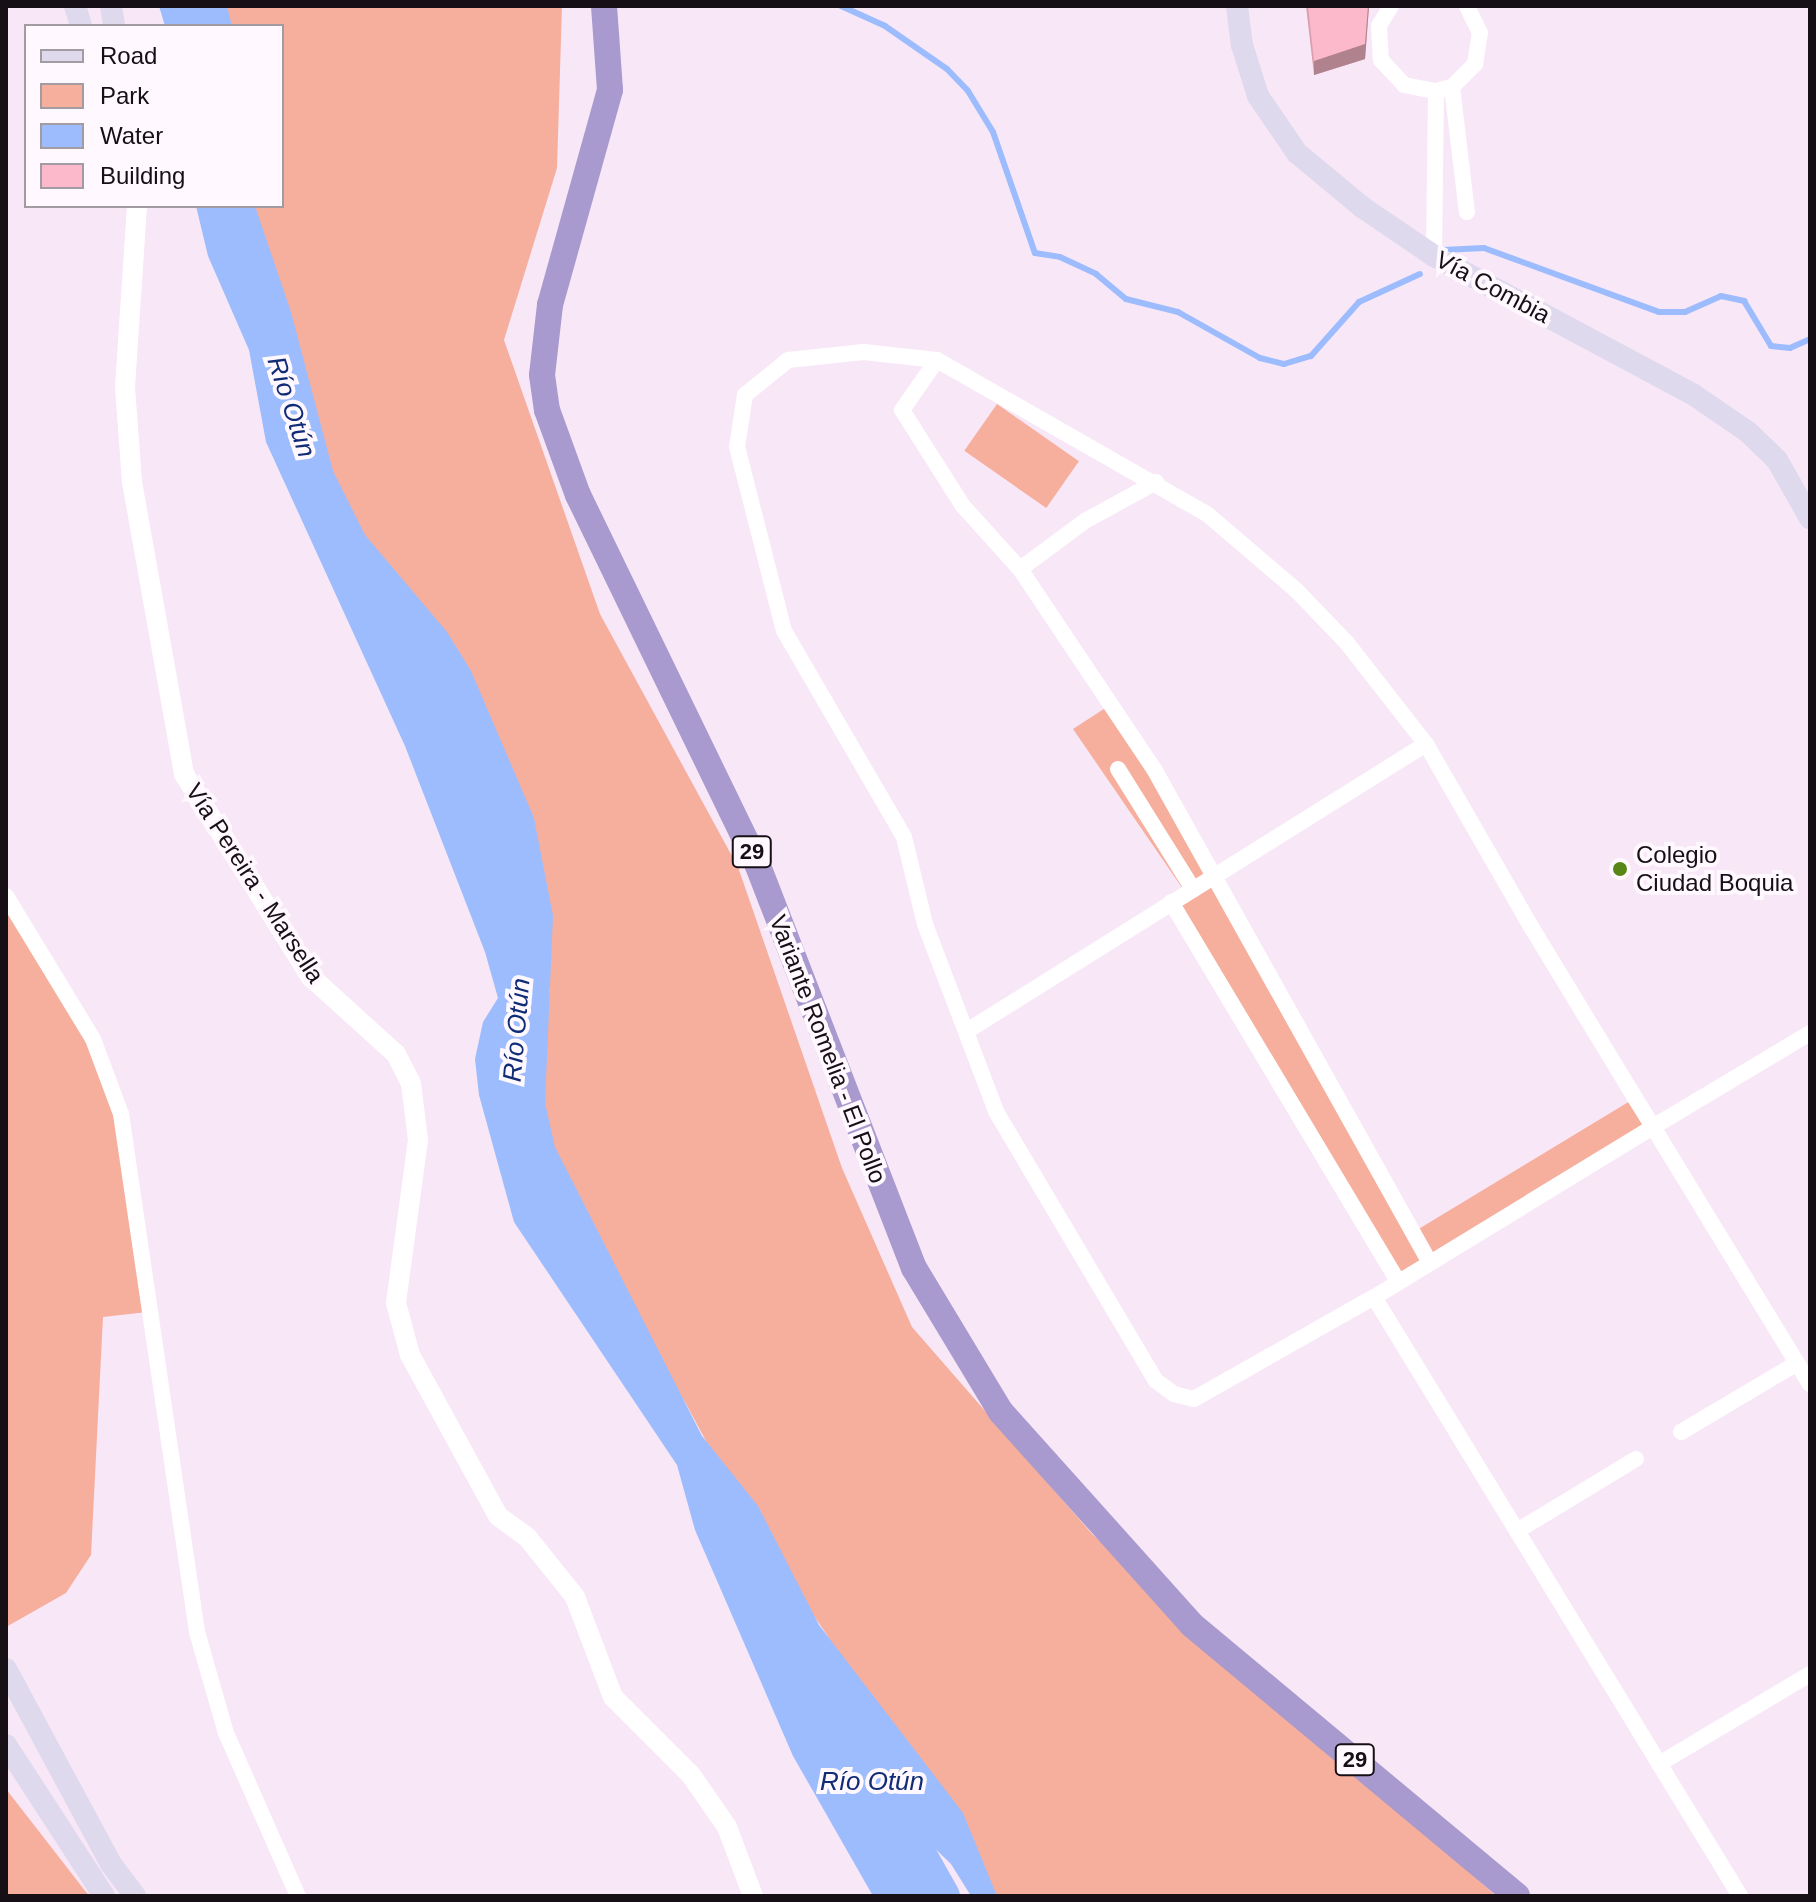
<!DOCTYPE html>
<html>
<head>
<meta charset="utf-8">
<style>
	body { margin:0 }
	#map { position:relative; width:1816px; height:1902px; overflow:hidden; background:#f8e7f7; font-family:Helvetica,sans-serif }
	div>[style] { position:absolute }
	.green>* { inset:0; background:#f6ae9d; transform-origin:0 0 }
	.water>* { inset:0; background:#9cbcfe }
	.stream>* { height:6px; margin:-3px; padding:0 3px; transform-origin:3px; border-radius:3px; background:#9cbcfe }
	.river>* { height:34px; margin:-17px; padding:0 17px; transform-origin:17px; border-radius:17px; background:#9cbcfe }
	.minor>* { height:16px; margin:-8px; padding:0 8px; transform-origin:8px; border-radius:8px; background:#fff }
	.tertiary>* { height:20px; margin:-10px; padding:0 10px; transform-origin:10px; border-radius:10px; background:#fff }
	.secondary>* { height:22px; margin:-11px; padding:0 11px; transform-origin:11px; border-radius:11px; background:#ded9ec }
	.trunk>* { height:26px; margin:-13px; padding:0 13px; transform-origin:13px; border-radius:13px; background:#a89ace }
	.wall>* { inset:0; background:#d99faf }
	.shaded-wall>* { inset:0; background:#b0828e }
	.building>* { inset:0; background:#fcb9cb }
	.dots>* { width:22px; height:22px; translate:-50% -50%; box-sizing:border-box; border:4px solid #fff8fe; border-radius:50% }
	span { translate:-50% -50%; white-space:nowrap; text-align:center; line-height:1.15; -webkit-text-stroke:8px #fff8fe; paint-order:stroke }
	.shield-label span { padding:2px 6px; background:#fff8fe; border:2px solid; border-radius:6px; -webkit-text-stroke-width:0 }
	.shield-label { font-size:22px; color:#161016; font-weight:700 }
	.street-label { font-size:24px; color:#161016 }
	.poi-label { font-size:24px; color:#161016 }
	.left { translate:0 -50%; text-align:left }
	.water-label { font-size:26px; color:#102c76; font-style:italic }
	.frame { position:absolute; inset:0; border:8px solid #161016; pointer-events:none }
	.legend { position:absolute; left:24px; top:24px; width:260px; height:184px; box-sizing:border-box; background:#fff8fe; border:2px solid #a29ba1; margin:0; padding:10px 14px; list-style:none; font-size:24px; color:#161016 }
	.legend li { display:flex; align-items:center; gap:16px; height:40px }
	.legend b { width:40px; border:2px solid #a29ba1 }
</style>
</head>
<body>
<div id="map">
	<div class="green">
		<div style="clip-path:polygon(197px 6px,562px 6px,557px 168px,504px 340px,600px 614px,738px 867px,842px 1168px,912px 1327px,1093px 1535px,1496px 1896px,976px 1896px,827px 1635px,749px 1521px,685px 1402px,614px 1301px,525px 1089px,550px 990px,319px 490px,237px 206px,282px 206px,282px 26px,201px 26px)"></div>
		<div style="left:997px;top:404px;width:100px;height:57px;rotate:35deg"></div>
		<div style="clip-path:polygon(1110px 705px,1412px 1233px,1635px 1098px,1653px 1127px,1398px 1282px,1171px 902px,1185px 892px,1073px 729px)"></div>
		<div style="clip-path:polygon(6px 896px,111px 1080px,147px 1312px,103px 1317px,91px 1555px,66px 1593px,6px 1627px)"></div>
		<div style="clip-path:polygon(6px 1789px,86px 1892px,90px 1896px,6px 1896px)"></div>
	</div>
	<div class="water">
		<div style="clip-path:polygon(159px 6px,227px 6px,232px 26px,165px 26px)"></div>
		<div style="clip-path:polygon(196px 206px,255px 206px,291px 312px,333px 471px,365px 535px,447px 632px,471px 671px,534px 818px,553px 916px,545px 1103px,555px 1147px,702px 1436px,758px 1506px,819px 1625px,963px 1813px,997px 1896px,971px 1896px,951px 1864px,919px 1833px,902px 1838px,905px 1861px,925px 1896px,873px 1896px,793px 1756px,695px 1530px,677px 1465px,514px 1222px,479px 1095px,475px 1059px,483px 1022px,498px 998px,485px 952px,405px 746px,266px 442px,249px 350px,208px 256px)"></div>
	</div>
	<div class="stream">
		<div style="left:841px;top:6px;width:48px;rotate:24.4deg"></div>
		<div style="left:885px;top:26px;width:75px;rotate:34.7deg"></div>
		<div style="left:947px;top:69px;width:30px;rotate:46deg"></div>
		<div style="left:968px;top:91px;width:48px;rotate:58.6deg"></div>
		<div style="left:993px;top:132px;width:128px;rotate:70.9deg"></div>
		<div style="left:1035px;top:253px;width:25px;rotate:9deg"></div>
		<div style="left:1060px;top:257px;width:40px;rotate:25deg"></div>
		<div style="left:1096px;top:274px;width:39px;rotate:40deg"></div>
		<div style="left:1126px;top:299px;width:54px;rotate:14deg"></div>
		<div style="left:1178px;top:312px;width:94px;rotate:29.3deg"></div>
		<div style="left:1260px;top:358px;width:25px;rotate:14deg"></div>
		<div style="left:1284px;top:364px;width:28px;rotate:-17deg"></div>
		<div style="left:1311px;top:356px;width:72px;rotate:-48.4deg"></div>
		<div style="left:1359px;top:302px;width:67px;rotate:-24.7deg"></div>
		<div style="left:1442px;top:250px;width:42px;rotate:-2.7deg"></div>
		<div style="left:1484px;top:248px;width:186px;rotate:20.1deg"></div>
		<div style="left:1659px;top:312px;width:26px"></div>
		<div style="left:1685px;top:312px;width:39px;rotate:-24deg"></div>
		<div style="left:1721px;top:296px;width:24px;rotate:12deg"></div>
		<div style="left:1744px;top:301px;width:52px;rotate:59deg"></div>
		<div style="left:1771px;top:346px;width:19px;rotate:6deg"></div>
		<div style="left:1790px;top:348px;width:22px;rotate:-24deg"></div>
	</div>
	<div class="river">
		<div style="left:886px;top:1795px;width:116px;rotate:60.6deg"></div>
	</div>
	<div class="minor">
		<div style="left:1391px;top:6px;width:23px;rotate:121deg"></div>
		<div style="left:1379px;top:26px;width:34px;rotate:87deg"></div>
		<div style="left:1381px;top:60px;width:34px;rotate:47deg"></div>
		<div style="left:1404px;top:85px;width:33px;rotate:11deg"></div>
		<div style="left:1436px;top:91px;width:16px;rotate:-14deg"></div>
		<div style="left:1452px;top:87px;width:33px;rotate:-45deg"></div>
		<div style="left:1475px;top:64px;width:31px;rotate:-81deg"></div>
		<div style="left:1480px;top:33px;width:30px;rotate:-116deg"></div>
		<div style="left:1452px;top:87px;width:126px;rotate:83.2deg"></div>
		<div style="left:1434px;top:256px;width:165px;rotate:-89.3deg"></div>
		<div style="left:937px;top:360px;width:61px;rotate:125deg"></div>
		<div style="left:902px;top:410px;width:114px;rotate:57.6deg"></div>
		<div style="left:963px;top:506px;width:85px;rotate:47.9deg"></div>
		<div style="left:1020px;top:569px;width:241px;rotate:56.2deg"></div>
		<div style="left:1154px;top:769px;width:566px;rotate:60.81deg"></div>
		<div style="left:1020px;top:569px;width:81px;rotate:-36.4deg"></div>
		<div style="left:1085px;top:521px;width:81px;rotate:-28.8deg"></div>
		<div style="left:1118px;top:769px;width:142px;rotate:58deg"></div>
		<div style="left:6px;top:896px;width:167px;rotate:58.7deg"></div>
		<div style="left:93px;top:1039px;width:80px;rotate:69.5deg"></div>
		<div style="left:121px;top:1114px;width:524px;rotate:81.65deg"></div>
		<div style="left:197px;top:1632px;width:105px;rotate:74deg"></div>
		<div style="left:226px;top:1733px;width:178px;rotate:66.2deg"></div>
		<div style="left:1171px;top:902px;width:443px;rotate:59.1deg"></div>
		<div style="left:967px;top:1031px;width:541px;rotate:-32.02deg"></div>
		<div style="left:1810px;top:1033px;width:183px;rotate:149.1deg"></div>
		<div style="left:1653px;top:1127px;width:327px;rotate:148.6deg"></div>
		<div style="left:1374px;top:1297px;width:207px;rotate:150.5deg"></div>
		<div style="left:1194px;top:1399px;width:21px;rotate:-166deg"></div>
		<div style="left:1174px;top:1394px;width:22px;rotate:-144deg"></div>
		<div style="left:1156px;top:1381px;width:314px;rotate:-120.7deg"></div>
		<div style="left:996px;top:1111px;width:200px;rotate:-110.8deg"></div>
		<div style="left:925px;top:924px;width:89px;rotate:-103.6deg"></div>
		<div style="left:904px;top:837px;width:238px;rotate:-120.2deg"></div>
		<div style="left:784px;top:631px;width:190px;rotate:-104.3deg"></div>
		<div style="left:737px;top:447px;width:53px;rotate:-81.3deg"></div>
		<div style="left:745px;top:395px;width:55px;rotate:-39.1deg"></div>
		<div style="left:788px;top:360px;width:76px;rotate:-6deg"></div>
		<div style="left:864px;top:352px;width:73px;rotate:6.3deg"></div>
		<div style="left:937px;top:360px;width:311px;rotate:29.7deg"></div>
		<div style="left:1207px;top:514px;width:118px;rotate:40.5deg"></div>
		<div style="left:1297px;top:591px;width:72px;rotate:46.1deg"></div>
		<div style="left:1347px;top:643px;width:128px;rotate:52deg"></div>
		<div style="left:1426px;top:744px;width:209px;rotate:60.1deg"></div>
		<div style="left:1530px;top:925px;width:202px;rotate:58.7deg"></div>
		<div style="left:1635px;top:1098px;width:34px;rotate:58deg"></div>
		<div style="left:1653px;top:1127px;width:96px;rotate:58.6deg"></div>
		<div style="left:1703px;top:1209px;width:205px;rotate:58.6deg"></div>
		<div style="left:1374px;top:1297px;width:702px;rotate:58.57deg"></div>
		<div style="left:1681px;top:1432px;width:135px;rotate:-30.7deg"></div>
		<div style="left:1517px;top:1531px;width:139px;rotate:-31.2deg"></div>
		<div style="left:1659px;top:1764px;width:176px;rotate:-30.8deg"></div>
	</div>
	<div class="tertiary">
		<div style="left:137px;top:206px;width:181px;rotate:93.8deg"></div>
		<div style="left:125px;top:387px;width:95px;rotate:85.8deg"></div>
		<div style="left:132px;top:482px;width:297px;rotate:79.9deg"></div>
		<div style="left:184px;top:774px;width:239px;rotate:58deg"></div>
		<div style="left:311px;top:977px;width:115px;rotate:42.2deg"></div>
		<div style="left:396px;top:1054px;width:33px;rotate:63deg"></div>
		<div style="left:411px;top:1083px;width:57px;rotate:83deg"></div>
		<div style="left:418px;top:1140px;width:164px;rotate:97.7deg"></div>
		<div style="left:396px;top:1303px;width:54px;rotate:74.9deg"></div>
		<div style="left:410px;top:1355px;width:183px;rotate:61.3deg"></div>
		<div style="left:498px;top:1516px;width:36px;rotate:36deg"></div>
		<div style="left:527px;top:1537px;width:77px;rotate:51.3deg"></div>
		<div style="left:575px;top:1597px;width:107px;rotate:69.2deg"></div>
		<div style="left:613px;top:1697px;width:110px;rotate:45deg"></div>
		<div style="left:691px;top:1775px;width:63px;rotate:55.3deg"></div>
		<div style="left:727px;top:1827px;width:74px;rotate:69.4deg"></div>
	</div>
	<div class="secondary">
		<div style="left:75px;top:6px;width:21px;rotate:73deg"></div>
		<div style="left:111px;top:6px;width:20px;rotate:81deg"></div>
		<div style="left:1237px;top:6px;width:39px;rotate:83deg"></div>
		<div style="left:1242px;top:45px;width:53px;rotate:72.6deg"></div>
		<div style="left:1258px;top:96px;width:69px;rotate:55.6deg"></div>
		<div style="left:1297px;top:153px;width:85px;rotate:39.7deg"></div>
		<div style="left:1362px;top:207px;width:87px;rotate:34.2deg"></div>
		<div style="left:1434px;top:256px;width:295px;rotate:28.1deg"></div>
		<div style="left:1694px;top:395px;width:65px;rotate:34.4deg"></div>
		<div style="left:1748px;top:432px;width:40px;rotate:44deg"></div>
		<div style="left:1777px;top:460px;width:67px;rotate:60.4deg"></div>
		<div style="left:6px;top:1669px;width:221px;rotate:61.7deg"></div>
		<div style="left:111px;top:1864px;width:40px;rotate:53deg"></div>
		<div style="left:6px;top:1745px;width:180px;rotate:57deg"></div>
	</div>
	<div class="trunk">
		<div style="left:604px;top:6px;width:84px;rotate:85.9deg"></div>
		<div style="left:610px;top:90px;width:223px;rotate:105.6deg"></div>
		<div style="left:550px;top:305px;width:70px;rotate:96.5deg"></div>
		<div style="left:542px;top:375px;width:35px;rotate:82deg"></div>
		<div style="left:547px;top:410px;width:90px;rotate:70deg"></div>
		<div style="left:578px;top:495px;width:412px;rotate:64.1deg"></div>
		<div style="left:758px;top:866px;width:431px;rotate:68.8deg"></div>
		<div style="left:914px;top:1268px;width:168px;rotate:58.9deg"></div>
		<div style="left:1001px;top:1412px;width:286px;rotate:48.1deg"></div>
		<div style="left:1192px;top:1625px;width:423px;rotate:39.8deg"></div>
	</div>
	<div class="wall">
		<div style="clip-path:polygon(1306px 6px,1369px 6px,1365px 59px,1314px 75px)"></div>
	</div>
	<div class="shaded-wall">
		<div style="clip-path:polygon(1368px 6px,1369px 6px,1365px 59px,1314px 75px,1314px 61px)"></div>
	</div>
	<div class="building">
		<div style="clip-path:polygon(1308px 6px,1368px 6px,1365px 44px,1314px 61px)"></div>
	</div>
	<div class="dots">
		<div style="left:1620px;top:869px;background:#598717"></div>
	</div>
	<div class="shield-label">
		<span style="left:752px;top:852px">29</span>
		<span style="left:1355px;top:1760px">29</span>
	</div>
	<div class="street-label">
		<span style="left:1493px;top:287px;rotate:28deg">Vía Combia</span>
		<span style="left:255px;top:883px;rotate:57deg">Vía Pereira - Marsella</span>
		<span style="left:828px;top:1049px;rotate:69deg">Variante Romelia - El Pollo</span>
	</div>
	<div class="poi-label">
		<span class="left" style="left:1636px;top:869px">Colegio<br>Ciudad Boquia</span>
	</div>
	<div class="water-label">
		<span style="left:291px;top:407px;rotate:72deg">Río Otún</span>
		<span style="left:517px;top:1030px;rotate:-85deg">Río Otún</span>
		<span style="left:872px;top:1782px">Río Otún</span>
	</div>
	<div class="frame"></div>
	<ul class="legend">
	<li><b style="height:10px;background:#ded9ec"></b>Road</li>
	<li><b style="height:22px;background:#f6ae9d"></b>Park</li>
	<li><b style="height:22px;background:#9cbcfe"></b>Water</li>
	<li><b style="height:22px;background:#fcb9cb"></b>Building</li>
	</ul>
</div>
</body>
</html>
